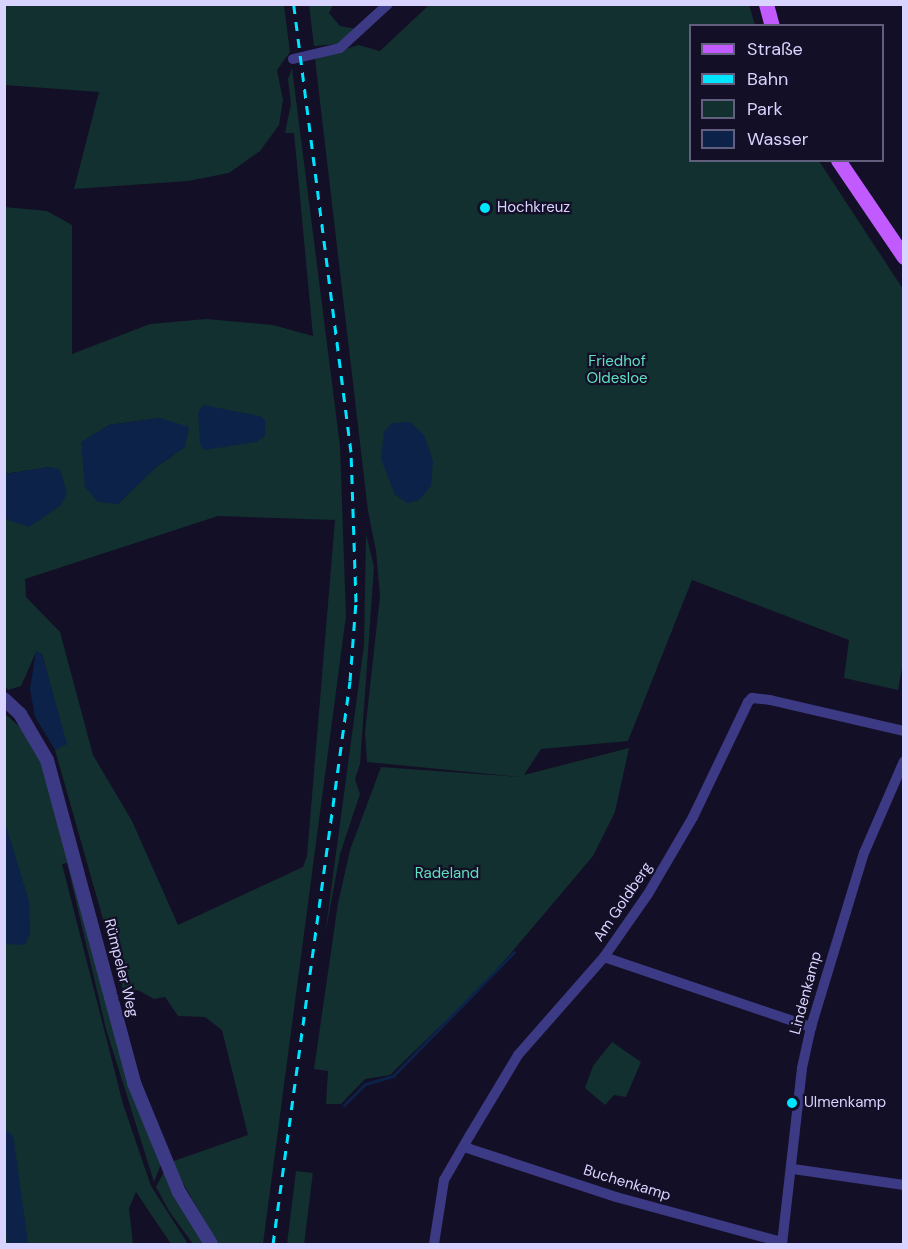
<!DOCTYPE html>
<html>
<head>
<meta charset="utf-8">
<style>
	body { margin:0 }
	#map { position:relative; width:908px; height:1249px; overflow:hidden; background:#130f26; font-family:"DM Sans",sans-serif }
	div>[style] { position:absolute }
	.green>* { inset:0; background:#12302f; transform-origin:0 0 }
	.water>* { inset:0; background:#0c2248 }
	.stream>* { height:3px; margin:-1.5px; padding:0 1.5px; transform-origin:1.5px; border-radius:1.5px; background:#0c2248 }
	.river>* { height:20px; margin:-10px; padding:0 10px; transform-origin:10px; border-radius:10px; background:#0c2248 }
	.minor>* { height:10px; margin:-5px; padding:0 5px; transform-origin:5px; border-radius:5px; background:#3d3a85 }
	.tertiary>* { height:14px; margin:-7px; padding:0 7px; transform-origin:7px; border-radius:7px; background:#3d3a85 }
	.primary>* { height:15px; margin:-7.5px; padding:0 7.5px; transform-origin:7.5px; border-radius:7.5px; background:#c25bff }
	.rail>* { height:3px; margin-top:-1.5px; transform-origin:0; background:repeating-linear-gradient(90deg,#00e5ff 0 9px,transparent 0 17px) }
	.dots>* { width:16px; height:16px; translate:-50% -50%; box-sizing:border-box; border:3px solid #130f26; border-radius:50% }
	span { translate:-50% -50%; white-space:nowrap; text-align:center; line-height:1.15; -webkit-text-stroke:4.5px #130f26; paint-order:stroke }
	.poi-label { font-size:15px; color:#d9d4ff }
	.left { translate:0 -50%; text-align:left }
	.park-label { font-size:15px; color:#5fe0c0 }
	.street-label { font-size:15px; color:#d9d4ff }
	.frame { position:absolute; inset:0; border:6px solid #d9d4ff; pointer-events:none }
	.legend { position:absolute; left:689px; top:24px; width:195px; height:138px; box-sizing:border-box; background:#130f26; border:2px solid #625e7d; margin:0; padding:8px 10px; list-style:none; font-size:18px; color:#d9d4ff }
	.legend li { display:flex; align-items:center; gap:12px; height:30px }
	.legend b { width:30px; border:2px solid #625e7d }
</style>
</head>
<body>
<div id="map">
	<div class="green">
		<div style="clip-path:polygon(4px 5px,284px 5px,290px 52px,277px 70px,283px 100px,279px 125px,260px 151px,229px 173px,188px 181px,74px 189px,99px 92px,5px 85px)"></div>
		<div style="clip-path:polygon(309px 5px,333px 5px,329px 13px,340px 26px,356px 29px,338px 44px,314px 46px)"></div>
		<div style="clip-path:polygon(429px 5px,749px 5px,755px 25px,690px 26px,690px 160px,819px 161px,903px 289px,904px 657px,898px 690px,844px 678px,849px 640px,692px 580px,628px 741px,541px 749px,524px 775px,629px 748px,615px 812px,593px 856px,488px 980px,390px 1075px,365px 1079px,341px 1104px,326px 1104px,328px 1071px,314px 1069px,338px 903px,350px 850px,381px 767px,520px 777px,367px 762px,365px 732px,380px 596px,376px 551px,368px 511px,315px 59px,358px 45px,380px 51px)"></div>
		<div style="clip-path:polygon(evenodd,292px 68px,340px 446px,346px 616px,263px 1244px,218px 1244px,171px 1162px,248px 1135px,222px 1030px,205px 1017px,178px 1016px,165px 997px,154px 999px,138px 990px,124px 993px,55px 750px,66px 743px,42px 654px,36px 652px,21px 686px,8px 690px,5px 686px,4px 515px,8px 520px,50px 467px,5px 474px,5px 207px,47px 211px,72px 225px,72px 354px,150px 324px,206px 319px,273px 325px,313px 336px,294px 133px,285px 133px,291px 104px,288px 79px,292px 68px,160px 418px,185px 447px,156px 467px,118px 504px,82px 443px,109px 425px,160px 418px,292px 68px,218px 516px,335px 520px,307px 856px,303px 867px,178px 925px,132px 821px,93px 755px,60px 632px,26px 597px,25px 579px,218px 516px)"></div>
		<div style="clip-path:polygon(366px 534px,374px 567px,360px 764px,355px 779px,360px 794px,340px 854px,325px 935px,364px 645px)"></div>
		<div style="clip-path:polygon(4px 713px,20px 727px,41px 760px,161px 1164px,154px 1182px,106px 1029px,67px 863px,62px 864px,123px 1104px,151px 1186px,188px 1244px,171px 1244px,136px 1192px,129px 1208px,133px 1244px,5px 1244px)"></div>
		<div style="clip-path:polygon(612px 1042px,641px 1062px,626px 1097px,614px 1095px,605px 1105px,585px 1088px,593px 1066px)"></div>
		<div style="left:296px;top:1171px;width:17px;height:73px;rotate:7deg"></div>
		<div style="clip-path:polygon(164px 1172px,206px 1244px,193px 1244px,169px 1211px,156px 1187px)"></div>
	</div>
	<div class="water">
		<div style="clip-path:polygon(203px 405px,260px 416px,265px 420px,265px 436px,256px 442px,204px 450px,200px 443px,198px 413px)"></div>
		<div style="clip-path:polygon(160px 418px,189px 427px,185px 447px,156px 467px,118px 504px,98px 502px,85px 487px,81px 442px,109px 425px)"></div>
		<div style="clip-path:polygon(410px 422px,424px 435px,433px 461px,431px 486px,419px 500px,408px 503px,395px 495px,381px 459px,384px 432px,392px 423px)"></div>
		<div style="clip-path:polygon(50px 467px,60px 469px,67px 493px,61px 505px,29px 527px,8px 520px,5px 515px,5px 474px)"></div>
		<div style="clip-path:polygon(36px 651px,42px 654px,67px 744px,55px 750px,35px 717px,30px 689px)"></div>
		<div style="clip-path:polygon(4px 819px,29px 901px,30px 934px,25px 945px,5px 944px)"></div>
	</div>
	<div class="stream">
		<div style="left:344px;top:1105px;width:30px;rotate:-45deg"></div>
		<div style="left:365px;top:1084px;width:29px;rotate:-16deg"></div>
		<div style="left:393px;top:1076px;width:173px;rotate:-45.7deg"></div>
	</div>
	<div class="river">
		<div style="left:4px;top:1141px;width:104px;rotate:82.3deg"></div>
	</div>
	<div class="minor">
		<div style="left:293px;top:59px;width:48px;rotate:-13.2deg"></div>
		<div style="left:340px;top:48px;width:65px;rotate:-42.5deg"></div>
		<div style="left:604px;top:957px;width:219px;rotate:18.7deg"></div>
		<div style="left:464px;top:1147px;width:160px;rotate:18.2deg"></div>
		<div style="left:616px;top:1197px;width:172px;rotate:15.2deg"></div>
		<div style="left:793px;top:1169px;width:112px;rotate:8.2deg"></div>
		<div style="left:434px;top:1244px;width:65px;rotate:-81.1deg"></div>
		<div style="left:444px;top:1180px;width:52px;rotate:-60deg"></div>
		<div style="left:470px;top:1135px;width:93px;rotate:-59deg"></div>
		<div style="left:518px;top:1055px;width:130px;rotate:-48.7deg"></div>
		<div style="left:604px;top:957px;width:77px;rotate:-55.1deg"></div>
		<div style="left:648px;top:894px;width:89px;rotate:-59.7deg"></div>
		<div style="left:693px;top:817px;width:127px;rotate:-64.4deg"></div>
		<div style="left:748px;top:702px;width:6px;rotate:-45deg"></div>
		<div style="left:752px;top:698px;width:18px;rotate:6deg"></div>
		<div style="left:770px;top:700px;width:138px;rotate:13deg"></div>
		<div style="left:782px;top:1244px;width:177px;rotate:-83.5deg"></div>
		<div style="left:802px;top:1068px;width:42px;rotate:-77.6deg"></div>
		<div style="left:811px;top:1027px;width:182px;rotate:-73.1deg"></div>
		<div style="left:864px;top:853px;width:100px;rotate:-66.5deg"></div>
	</div>
	<div class="tertiary">
		<div style="left:4px;top:699px;width:22px;rotate:43deg"></div>
		<div style="left:20px;top:714px;width:53px;rotate:59.6deg"></div>
		<div style="left:47px;top:760px;width:335px;rotate:74.9deg"></div>
		<div style="left:134px;top:1083px;width:118px;rotate:67.6deg"></div>
		<div style="left:179px;top:1192px;width:61px;rotate:58.4deg"></div>
	</div>
	<div class="primary">
		<div style="left:766px;top:4px;width:23px;rotate:75deg"></div>
		<div style="left:838px;top:160px;width:117px;rotate:55.8deg"></div>
	</div>
	<div class="rail">
		<div style="left:273px;top:1244px;width:568px;rotate:-82.21deg"></div>
		<div style="left:350px;top:681px;width:79px;rotate:-85.7deg"></div>
		<div style="left:356px;top:602px;width:150px;rotate:-91.9deg"></div>
		<div style="left:351px;top:452px;width:452px;rotate:-97.3deg"></div>
	</div>
	<div class="dots">
		<div style="left:485px;top:208px;background:#00e5ff"></div>
		<div style="left:792px;top:1103px;background:#00e5ff"></div>
	</div>
	<div class="poi-label">
		<span class="left" style="left:497px;top:208px">Hochkreuz</span>
		<span class="left" style="left:804px;top:1103px">Ulmenkamp</span>
	</div>
	<div class="park-label">
		<span style="left:617px;top:370px">Friedhof<br>Oldesloe</span>
		<span style="left:447px;top:874px">Radeland</span>
	</div>
	<div class="street-label">
		<span style="left:623px;top:902px;rotate:-56deg">Am Goldberg</span>
		<span style="left:121px;top:968px;rotate:76deg">Rümpeler Weg</span>
		<span style="left:806px;top:993px;rotate:-75deg">Lindenkamp</span>
		<span style="left:627px;top:1183px;rotate:17deg">Buchenkamp</span>
	</div>
	<div class="frame"></div>
	<ul class="legend">
	<li><b style="height:8px;background:#c25bff"></b>Straße</li>
	<li><b style="height:8px;background:#00e5ff"></b>Bahn</li>
	<li><b style="height:16px;background:#12302f"></b>Park</li>
	<li><b style="height:16px;background:#0c2248"></b>Wasser</li>
	</ul>
</div>
</body>
</html>
